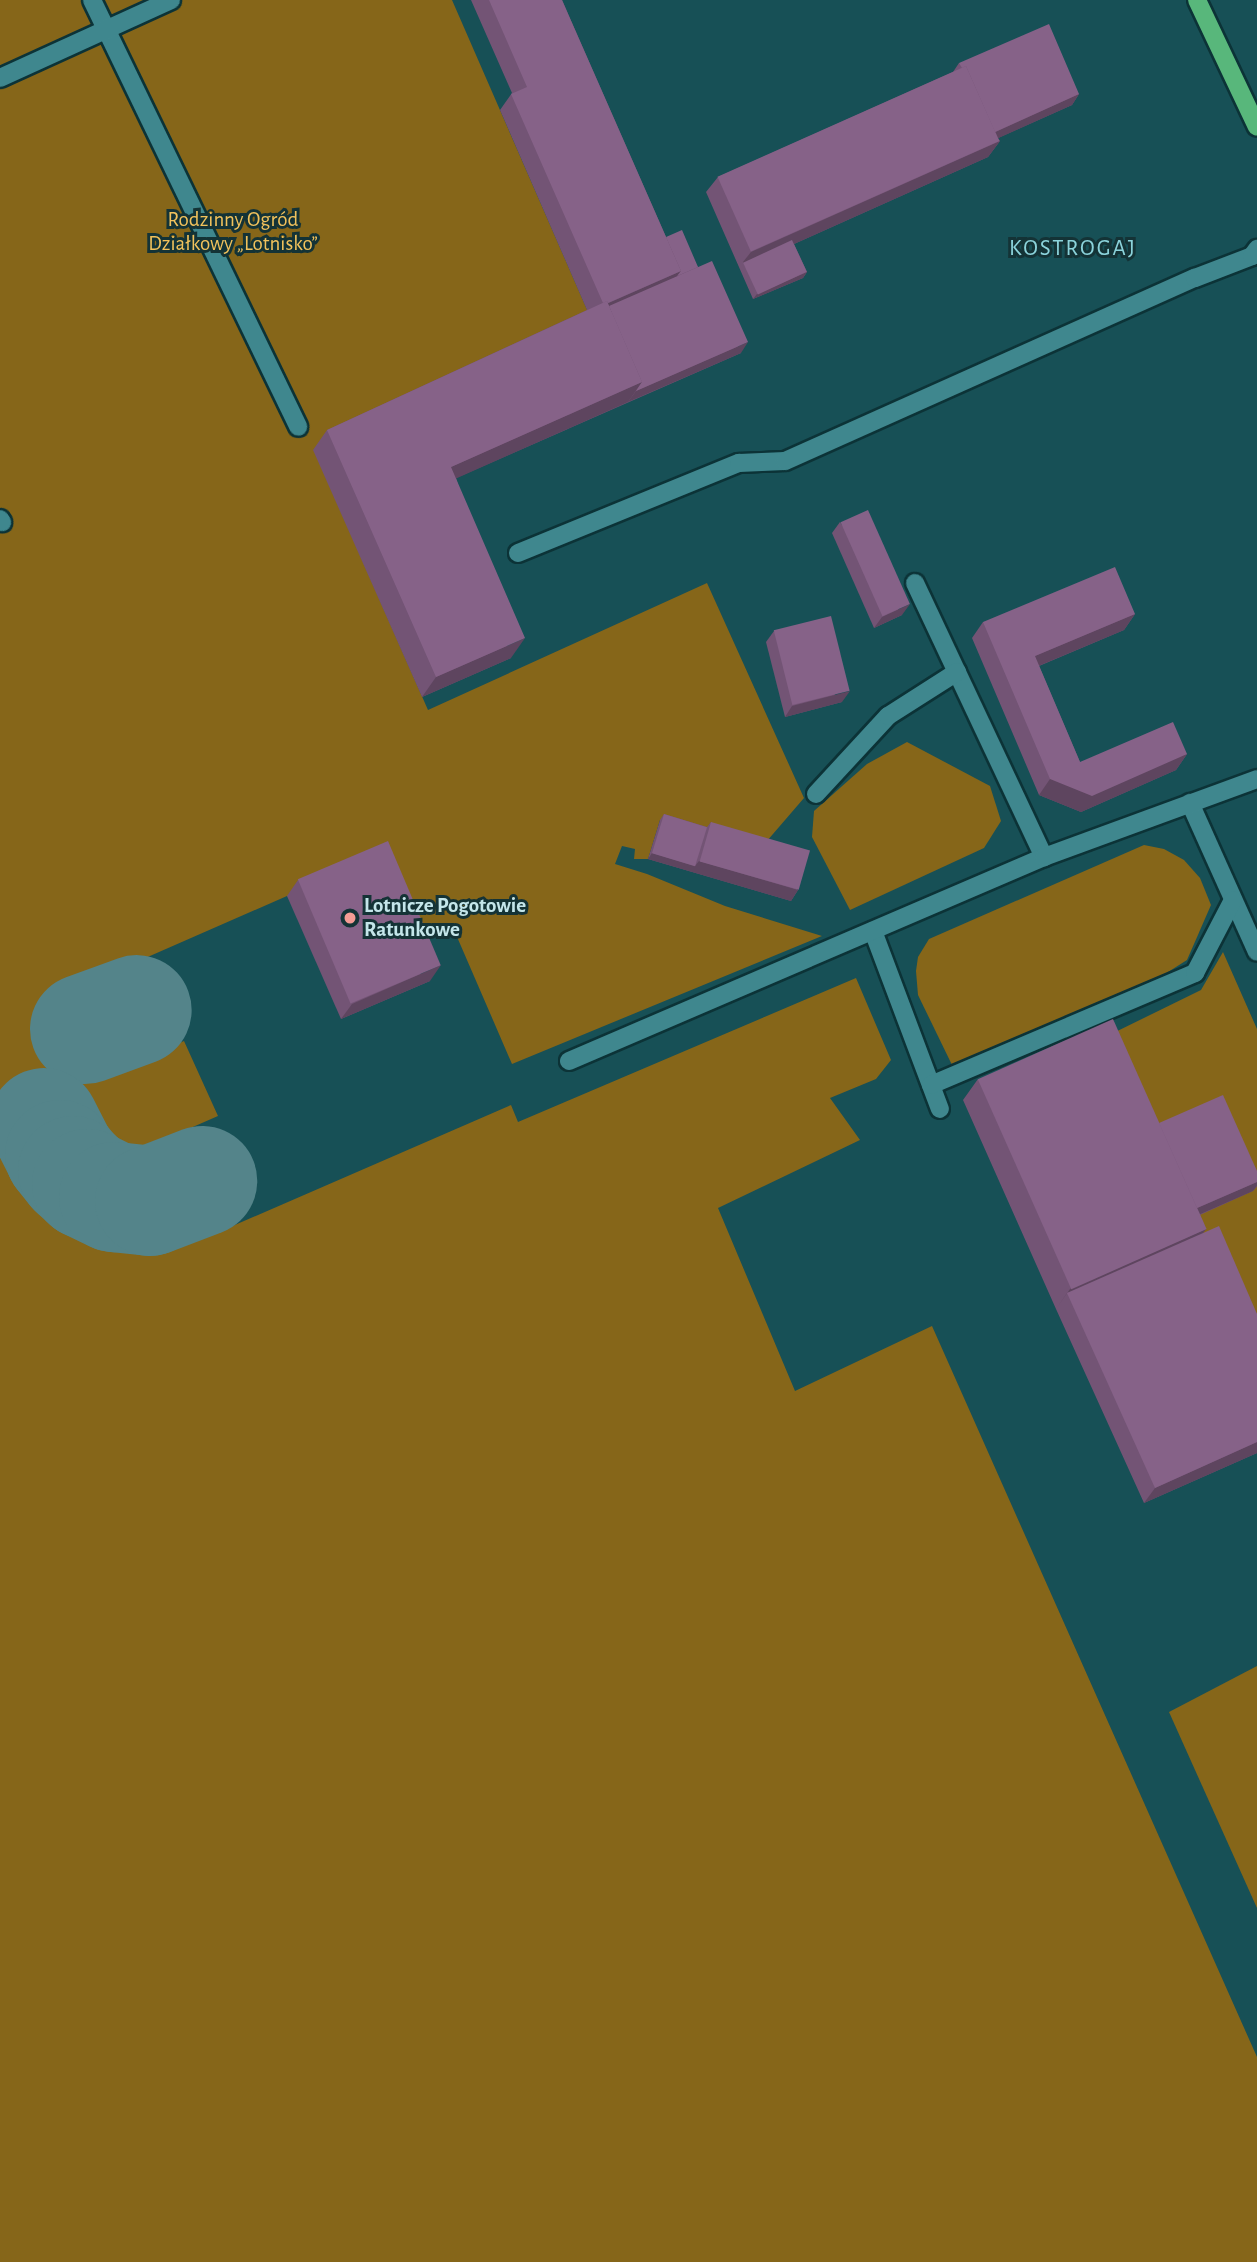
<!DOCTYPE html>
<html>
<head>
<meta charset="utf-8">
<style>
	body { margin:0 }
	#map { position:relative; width:1257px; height:2262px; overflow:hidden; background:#175056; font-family:"Alegreya Sans",sans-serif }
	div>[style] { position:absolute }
	.green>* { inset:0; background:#866619 }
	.taxiway>* { height:110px; margin:-55px; padding:0 55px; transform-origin:55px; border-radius:55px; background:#54848a }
	.roads { filter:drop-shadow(2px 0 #0c3337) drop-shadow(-2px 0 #0c3337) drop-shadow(0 2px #0c3337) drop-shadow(0 -2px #0c3337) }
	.minor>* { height:18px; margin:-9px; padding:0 9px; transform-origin:9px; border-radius:9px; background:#3f878e }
	.major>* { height:18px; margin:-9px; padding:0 9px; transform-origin:9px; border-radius:9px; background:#58b77b }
	.wall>* { inset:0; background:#735475 }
	.shaded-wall>* { inset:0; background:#5e455f }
	.building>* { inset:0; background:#866288; transform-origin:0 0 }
	.dots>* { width:19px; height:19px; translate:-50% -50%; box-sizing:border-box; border:4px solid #143336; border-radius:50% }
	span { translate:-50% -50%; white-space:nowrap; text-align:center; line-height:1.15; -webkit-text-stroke:6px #143336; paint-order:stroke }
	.park-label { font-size:21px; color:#f1c25c }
	.poi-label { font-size:21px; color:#c4e6ea; font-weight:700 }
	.left { translate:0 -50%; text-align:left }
	.neighbourhood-label { font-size:23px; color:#8bd3db; letter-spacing:2px }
</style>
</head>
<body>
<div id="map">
	<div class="green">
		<div style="clip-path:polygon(0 0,452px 0,592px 321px,314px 450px,428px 710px,707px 583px,804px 798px,760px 849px,660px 820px,648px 859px,634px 859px,635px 849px,622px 846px,615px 864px,647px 874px,725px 906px,822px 936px,512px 1064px,451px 923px,413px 940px,287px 896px,118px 970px,155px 1054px,184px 1041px,218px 1116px,179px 1133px,221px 1231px,511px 1105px,518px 1122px,856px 978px,891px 1060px,876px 1079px,830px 1098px,860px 1140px,718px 1208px,795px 1391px,932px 1326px,1257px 2057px,1257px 2262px,0 2262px)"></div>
		<div style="clip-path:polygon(907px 742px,990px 786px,1001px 821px,984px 848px,850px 910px,812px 837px,814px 811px,867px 764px)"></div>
		<div style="clip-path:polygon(1144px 845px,1164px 849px,1184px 860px,1200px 878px,1211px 905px,1187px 960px,1157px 979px,953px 1067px,918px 995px,916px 971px,918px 957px,929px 939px)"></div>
		<div style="clip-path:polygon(1223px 952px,1257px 1029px,1257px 1356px,1142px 1138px,1099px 1040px,1201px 990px)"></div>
		<div style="clip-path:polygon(1257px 1666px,1257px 1908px,1169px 1712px)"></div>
	</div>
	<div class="taxiway">
		<div style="left:85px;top:1029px;width:55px;rotate:-20.1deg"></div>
		<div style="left:44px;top:1123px;width:36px;rotate:63deg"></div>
		<div style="left:60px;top:1155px;width:21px;rotate:51deg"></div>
		<div style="left:73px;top:1171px;width:19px;rotate:43deg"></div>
		<div style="left:87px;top:1184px;width:30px;rotate:26deg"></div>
		<div style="left:114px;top:1197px;width:36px;rotate:6deg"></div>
		<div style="left:150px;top:1201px;width:56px;rotate:-21deg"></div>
	</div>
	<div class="roads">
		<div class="minor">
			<div style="left:92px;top:0;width:474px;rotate:64.2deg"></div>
			<div style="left:0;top:78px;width:188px;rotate:-24.5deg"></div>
			<div style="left:0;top:519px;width:4px;rotate:56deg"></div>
			<div style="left:518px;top:553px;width:239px;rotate:-22.2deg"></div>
			<div style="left:739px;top:463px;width:46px;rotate:-2.5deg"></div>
			<div style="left:785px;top:461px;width:449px;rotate:-24.1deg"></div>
			<div style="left:1195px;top:278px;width:61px;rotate:-21.1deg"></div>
			<div style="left:1252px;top:256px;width:9px;rotate:-54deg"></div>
			<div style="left:915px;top:583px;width:303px;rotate:64.8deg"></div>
			<div style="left:816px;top:794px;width:106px;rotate:-47.3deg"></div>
			<div style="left:888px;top:716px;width:82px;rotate:-32.5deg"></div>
			<div style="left:1190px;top:803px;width:163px;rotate:65.8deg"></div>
			<div style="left:873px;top:931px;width:190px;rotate:69.4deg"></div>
			<div style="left:569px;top:1061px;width:517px;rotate:-23.24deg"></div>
			<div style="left:1044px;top:857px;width:227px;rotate:-20.1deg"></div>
			<div style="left:931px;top:1085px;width:287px;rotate:-23deg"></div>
			<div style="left:1195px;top:973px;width:82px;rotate:-62.5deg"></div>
		</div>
		<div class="major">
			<div style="left:1197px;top:0;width:140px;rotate:64.7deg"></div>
		</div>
	</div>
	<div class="wall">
		<div style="clip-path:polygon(471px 0,562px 0,666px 237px,698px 267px,741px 353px,456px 478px,511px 658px,422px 697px,313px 450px,327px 430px,587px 310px,500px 110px,512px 93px)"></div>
		<div style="clip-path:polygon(959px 63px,1079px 94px,1072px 105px,998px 138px,1000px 141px,988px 157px,794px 244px,807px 272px,803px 278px,753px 299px,706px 192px,718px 177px,953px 72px)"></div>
		<div style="clip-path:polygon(840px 522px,902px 615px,874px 628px,832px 533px)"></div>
		<div style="clip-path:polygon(1135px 614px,1124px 630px,1039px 666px,1080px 762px,1187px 754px,1176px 770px,1081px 812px,1039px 795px,972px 638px,983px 622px)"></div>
		<div style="clip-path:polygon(774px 631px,842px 702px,785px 717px,766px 642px)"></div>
		<div style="clip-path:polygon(664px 814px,707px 827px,711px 822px,798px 890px,791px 901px,648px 859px,660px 820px)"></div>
		<div style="clip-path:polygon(298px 880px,430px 981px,341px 1019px,287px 896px)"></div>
		<div style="clip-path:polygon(978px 1079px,1159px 1123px,1257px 1171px,1257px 1186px,1253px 1191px,1200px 1215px,1206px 1229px,1202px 1234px,1257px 1314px,1257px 1453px,1144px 1503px,1056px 1309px,963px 1100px)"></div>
	</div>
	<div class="shaded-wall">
		<div style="clip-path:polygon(1079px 94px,1072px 105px,983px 145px,991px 134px)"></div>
		<div style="clip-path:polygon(1000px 141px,988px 157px,745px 266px,743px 262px,751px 252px)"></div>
		<div style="clip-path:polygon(681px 271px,670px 287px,603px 316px,604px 305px)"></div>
		<div style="clip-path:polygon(807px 272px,803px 278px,753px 299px,757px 294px)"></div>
		<div style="clip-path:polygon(748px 342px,741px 353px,628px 402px,636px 391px)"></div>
		<div style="clip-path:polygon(642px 382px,628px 402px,437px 487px,451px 467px)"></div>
		<div style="clip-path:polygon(910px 604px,902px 615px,874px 628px,882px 617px)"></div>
		<div style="clip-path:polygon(1135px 614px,1124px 630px,1024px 672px,1035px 656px)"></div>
		<div style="clip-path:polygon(525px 638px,511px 658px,422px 697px,436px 677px)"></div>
		<div style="clip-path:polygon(850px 691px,842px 702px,785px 717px,792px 706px)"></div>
		<div style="clip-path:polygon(1187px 754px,1176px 770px,1081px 812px,1039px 795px,1050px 779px)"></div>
		<div style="clip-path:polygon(652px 853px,695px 866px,699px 861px,798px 890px,791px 901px,648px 859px)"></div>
		<div style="clip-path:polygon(441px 965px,430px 981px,341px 1019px,352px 1004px)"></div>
		<div style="clip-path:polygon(1257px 1182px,1257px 1186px,1253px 1191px,1180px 1223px,1188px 1212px)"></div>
		<div style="clip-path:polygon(1206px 1229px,1192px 1249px,1067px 1293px,1056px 1309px,1070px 1289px)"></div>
		<div style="clip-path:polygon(1257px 1442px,1257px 1453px,1144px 1503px,1155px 1488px)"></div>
	</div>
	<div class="building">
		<div style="clip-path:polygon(489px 0,562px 0,681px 271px,608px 303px,607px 301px,603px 303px,511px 94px,527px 87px)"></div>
		<div style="clip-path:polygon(1049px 24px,1079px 94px,995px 132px,966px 66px,962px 68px,959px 63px)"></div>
		<div style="left:966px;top:66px;width:82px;height:272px;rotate:66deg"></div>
		<div style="clip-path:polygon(682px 230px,698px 267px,677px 276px,681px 271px,666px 237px)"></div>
		<div style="left:792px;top:240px;width:35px;height:54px;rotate:65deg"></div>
		<div style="clip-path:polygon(712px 261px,748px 342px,636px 391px,642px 382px,609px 306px)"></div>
		<div style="clip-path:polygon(607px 301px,642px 382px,451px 467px,525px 638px,436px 677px,327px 430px)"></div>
		<div style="left:868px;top:510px;width:103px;height:30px;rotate:66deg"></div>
		<div style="clip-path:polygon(1115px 567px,1135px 614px,1035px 656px,1080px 762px,1173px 722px,1187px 754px,1092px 796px,1050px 779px,983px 622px)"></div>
		<div style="left:831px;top:616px;width:77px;height:59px;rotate:76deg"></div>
		<div style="left:664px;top:814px;width:45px;height:41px;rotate:17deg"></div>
		<div style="left:711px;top:822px;width:103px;height:41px;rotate:16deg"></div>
		<div style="left:388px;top:841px;width:135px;height:98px;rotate:67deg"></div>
		<div style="left:1113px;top:1019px;width:230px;height:148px;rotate:66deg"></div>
		<div style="clip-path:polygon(1223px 1095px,1257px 1171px,1257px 1182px,1197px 1208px,1159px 1123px)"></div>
		<div style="clip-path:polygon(1219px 1226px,1257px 1314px,1257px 1442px,1155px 1488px,1067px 1293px)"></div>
	</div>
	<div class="dots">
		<div style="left:350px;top:918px;background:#f59c95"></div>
	</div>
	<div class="park-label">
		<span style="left:233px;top:232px">Rodzinny Ogród<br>Działkowy „Lotnisko”</span>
	</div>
	<div class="poi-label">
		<span class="left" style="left:364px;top:918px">Lotnicze Pogotowie<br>Ratunkowe</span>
	</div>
	<div class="neighbourhood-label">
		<span style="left:1073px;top:249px">KOSTROGAJ</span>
	</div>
</div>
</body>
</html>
